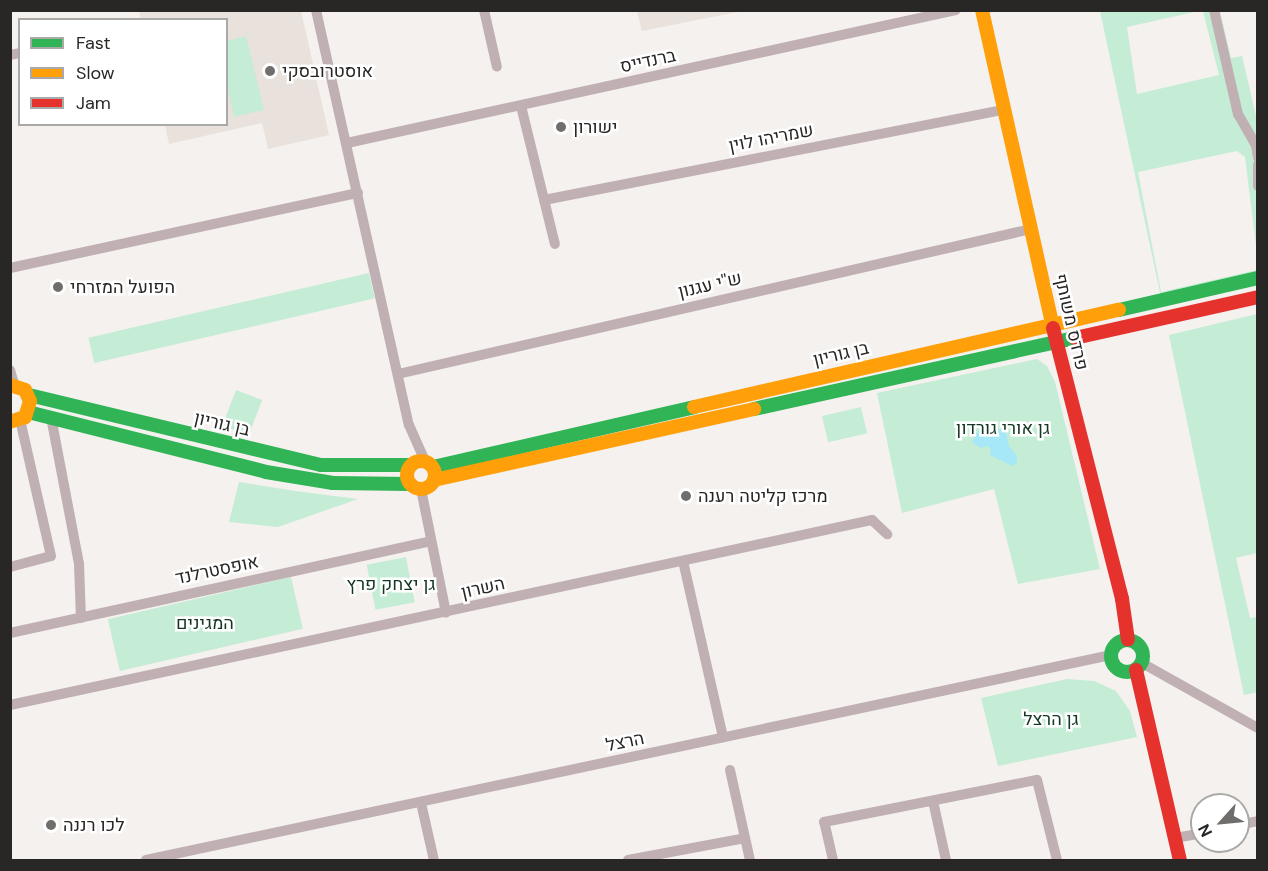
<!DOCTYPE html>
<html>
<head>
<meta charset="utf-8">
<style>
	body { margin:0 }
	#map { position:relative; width:1268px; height:871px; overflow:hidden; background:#f4f1ef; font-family:"DM Sans",Heebo,sans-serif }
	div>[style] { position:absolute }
	.built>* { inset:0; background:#e9e1db }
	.green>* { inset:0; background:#c5ecd4; transform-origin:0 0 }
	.water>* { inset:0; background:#a6e7f8 }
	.street>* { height:10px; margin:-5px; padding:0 5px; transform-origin:5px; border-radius:5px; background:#c1b0b3 }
	.fast>* { height:14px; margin:-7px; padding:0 7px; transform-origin:7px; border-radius:7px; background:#30b455 }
	.fast>.ring { margin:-7px; padding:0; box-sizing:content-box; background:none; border:14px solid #30b455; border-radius:50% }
	.slow>* { height:14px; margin:-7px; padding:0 7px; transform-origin:7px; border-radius:7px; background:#ff9f0a }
	.slow>.ring { margin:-7px; padding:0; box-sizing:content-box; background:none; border:14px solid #ff9f0a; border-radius:50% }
	.jam>* { height:14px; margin:-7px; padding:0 7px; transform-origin:7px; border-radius:7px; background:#e5322d }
	.dots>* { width:16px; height:16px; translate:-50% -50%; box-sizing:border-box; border:3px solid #fff; border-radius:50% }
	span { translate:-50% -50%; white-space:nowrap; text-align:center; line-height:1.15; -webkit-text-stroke:5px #fff; paint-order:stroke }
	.street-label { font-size:18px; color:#292725 }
	.poi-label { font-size:18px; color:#292725 }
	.left { translate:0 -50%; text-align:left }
	.park-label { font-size:18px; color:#143624 }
	.frame { position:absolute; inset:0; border:12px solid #292725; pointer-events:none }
	.legend { position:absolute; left:18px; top:18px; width:210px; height:108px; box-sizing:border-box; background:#fff; border:2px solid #a9a9a8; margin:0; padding:8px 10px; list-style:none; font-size:18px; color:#292725 }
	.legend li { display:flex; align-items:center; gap:12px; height:30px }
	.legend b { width:30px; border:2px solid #a9a9a8 }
	.north { position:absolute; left:1190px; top:793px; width:60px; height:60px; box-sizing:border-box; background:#fff; border:2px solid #a9a9a8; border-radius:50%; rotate:243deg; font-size:16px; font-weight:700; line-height:24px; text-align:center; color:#292725 }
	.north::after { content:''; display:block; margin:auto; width:21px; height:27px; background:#706e6c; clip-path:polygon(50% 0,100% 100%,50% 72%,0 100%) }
</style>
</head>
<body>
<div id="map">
	<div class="built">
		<div style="clip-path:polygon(139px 11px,301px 11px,329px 135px,268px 149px,262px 123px,169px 144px,165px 125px,226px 124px,226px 20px,141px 19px)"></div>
		<div style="clip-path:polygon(637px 11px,637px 10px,742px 11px,642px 31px)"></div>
	</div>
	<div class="green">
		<div style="clip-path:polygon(1100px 11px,1199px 11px,1127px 27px,1137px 94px,1219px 75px,1203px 11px,1220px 11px,1231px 58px,1242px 56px,1257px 120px,1257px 254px,1245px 157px,1237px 151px,1138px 172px,1161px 292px,1257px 270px,1257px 274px,1161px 297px)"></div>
		<div style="clip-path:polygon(246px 36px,264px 110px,234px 117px,227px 86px,227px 41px)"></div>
		<div style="left:369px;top:273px;width:26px;height:288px;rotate:77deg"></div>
		<div style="clip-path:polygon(1257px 314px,1257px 553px,1236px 558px,1250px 618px,1257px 617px,1258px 692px,1244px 695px,1169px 335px)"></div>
		<div style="clip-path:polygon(1037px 359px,1047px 366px,1055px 382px,1100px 569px,1018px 584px,994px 489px,902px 513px,877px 393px)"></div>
		<div style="left:236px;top:390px;width:28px;height:38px;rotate:21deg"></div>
		<div style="left:861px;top:407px;width:27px;height:40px;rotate:77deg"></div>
		<div style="clip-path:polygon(239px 482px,295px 491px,358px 499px,278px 527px,229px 522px)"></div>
		<div style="left:406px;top:557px;width:46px;height:40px;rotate:79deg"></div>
		<div style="left:291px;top:577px;width:53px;height:188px;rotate:77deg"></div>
		<div style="clip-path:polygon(1067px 679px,1094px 681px,1116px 691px,1130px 711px,1137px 737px,998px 766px,981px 698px)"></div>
	</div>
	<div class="water">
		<div style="clip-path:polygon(1001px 429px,1006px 433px,1009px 446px,1017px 456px,1017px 462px,1012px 466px,990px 455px,991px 451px,988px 446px,981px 448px,972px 442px,979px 430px)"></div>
	</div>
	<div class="street">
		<div style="left:316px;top:10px;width:425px;rotate:77.4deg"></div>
		<div style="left:409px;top:425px;width:39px;rotate:66deg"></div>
		<div style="left:484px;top:10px;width:58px;rotate:77.2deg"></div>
		<div style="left:1214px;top:10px;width:107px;rotate:77deg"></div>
		<div style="left:1238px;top:114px;width:36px;rotate:60deg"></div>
		<div style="left:1256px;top:145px;width:13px;rotate:81deg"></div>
		<div style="left:10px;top:55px;width:10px;rotate:-11deg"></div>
		<div style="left:521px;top:106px;width:142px;rotate:76.2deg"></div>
		<div style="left:347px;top:143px;width:623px;rotate:-12.32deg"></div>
		<div style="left:1258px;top:165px;width:21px;rotate:90deg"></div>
		<div style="left:544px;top:200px;width:469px;rotate:-11.1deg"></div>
		<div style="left:10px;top:268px;width:356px;rotate:-12.2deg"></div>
		<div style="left:10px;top:370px;width:15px;rotate:74deg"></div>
		<div style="left:398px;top:374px;width:649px;rotate:-12.9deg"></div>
		<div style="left:51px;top:417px;width:150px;rotate:79.2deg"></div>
		<div style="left:79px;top:564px;width:54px;rotate:87.9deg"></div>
		<div style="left:421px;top:489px;width:126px;rotate:78.6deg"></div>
		<div style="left:683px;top:561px;width:180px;rotate:77.2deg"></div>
		<div style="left:10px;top:567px;width:42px;rotate:-15deg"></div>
		<div style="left:51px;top:556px;width:139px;rotate:-102.8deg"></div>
		<div style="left:10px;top:633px;width:431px;rotate:-12.3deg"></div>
		<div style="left:1142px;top:663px;width:133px;rotate:29.3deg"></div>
		<div style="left:10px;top:705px;width:882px;rotate:-12.11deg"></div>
		<div style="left:872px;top:520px;width:21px;rotate:43deg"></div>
		<div style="left:730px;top:770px;width:92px;rotate:77.5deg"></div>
		<div style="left:933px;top:801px;width:60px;rotate:77.6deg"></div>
		<div style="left:421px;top:803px;width:58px;rotate:77.2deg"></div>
		<div style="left:1238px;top:825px;width:20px;rotate:-11deg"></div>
		<div style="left:1175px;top:838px;width:27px;rotate:-10deg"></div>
		<div style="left:146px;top:860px;width:987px;rotate:-11.99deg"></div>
		<div style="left:628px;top:860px;width:119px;rotate:-10.6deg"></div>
		<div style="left:833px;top:860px;width:39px;rotate:-103deg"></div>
		<div style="left:824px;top:822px;width:217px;rotate:-11.2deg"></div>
		<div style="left:1037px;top:780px;width:82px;rotate:76deg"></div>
	</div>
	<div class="fast">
		<div style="left:1119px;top:310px;width:143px;rotate:-13deg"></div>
		<div style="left:29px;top:395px;width:300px;rotate:13.5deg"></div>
		<div style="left:321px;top:465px;width:90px"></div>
		<div style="left:754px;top:409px;width:329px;rotate:-12.5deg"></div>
		<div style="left:28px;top:412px;width:245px;rotate:14.1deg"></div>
		<div style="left:266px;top:472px;width:68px;rotate:9.3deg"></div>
		<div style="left:333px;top:483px;width:77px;rotate:0.7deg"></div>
		<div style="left:433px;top:467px;width:268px;rotate:-12.9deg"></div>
		<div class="ring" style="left:1111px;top:640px;width:18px;height:18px"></div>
	</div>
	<div class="slow">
		<div style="left:982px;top:10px;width:326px;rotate:77.4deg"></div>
		<div style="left:10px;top:385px;width:16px;rotate:18deg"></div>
		<div style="left:25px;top:390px;width:12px;rotate:66deg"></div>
		<div style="left:30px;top:401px;width:17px;rotate:107deg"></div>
		<div style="left:25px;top:417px;width:16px;rotate:162deg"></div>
		<div style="left:694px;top:407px;width:436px;rotate:-12.9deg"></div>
		<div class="ring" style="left:407px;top:461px;width:14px;height:14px"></div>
		<div style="left:434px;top:480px;width:328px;rotate:-12.5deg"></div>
	</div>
	<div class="jam">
		<div style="left:1053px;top:328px;width:280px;rotate:75.7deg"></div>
		<div style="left:1122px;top:599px;width:41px;rotate:81.7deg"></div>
		<div style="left:1075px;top:338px;width:188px;rotate:-12.6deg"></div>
		<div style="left:1136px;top:670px;width:195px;rotate:77deg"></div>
	</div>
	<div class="dots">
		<div style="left:270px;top:71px;background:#706e6c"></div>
		<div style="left:561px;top:127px;background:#706e6c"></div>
		<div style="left:58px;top:287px;background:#706e6c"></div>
		<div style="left:686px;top:496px;background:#706e6c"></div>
		<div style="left:51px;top:825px;background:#706e6c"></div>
	</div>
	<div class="street-label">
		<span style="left:648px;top:61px;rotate:-12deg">ברנדייס</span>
		<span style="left:771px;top:138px;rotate:-11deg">שמריהו לוין</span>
		<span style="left:710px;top:285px;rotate:-13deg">ש''י עגנון</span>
		<span style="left:1071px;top:322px;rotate:77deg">פרדס משותף</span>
		<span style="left:841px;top:354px;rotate:-13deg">בן גוריון</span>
		<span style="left:222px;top:424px;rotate:13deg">בן גוריון</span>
		<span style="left:217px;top:570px;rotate:-12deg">אופסטרלנד</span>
		<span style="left:483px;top:588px;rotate:-13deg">השרון</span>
		<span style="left:625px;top:742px;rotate:-12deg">הרצל</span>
	</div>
	<div class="poi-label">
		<span class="left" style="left:282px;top:71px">אוסטרובסקי</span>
		<span class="left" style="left:573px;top:127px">ישורון</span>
		<span class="left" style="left:70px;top:287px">הפועל המזרחי</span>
		<span class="left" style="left:698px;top:496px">מרכז קליטה רענה</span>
		<span class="left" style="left:63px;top:825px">לכו רננה</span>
	</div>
	<div class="park-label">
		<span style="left:1003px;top:428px">גן אורי גורדון</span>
		<span style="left:391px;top:584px">גן יצחק פרץ</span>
		<span style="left:205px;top:623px">המגינים</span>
		<span style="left:1051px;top:719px">גן הרצל</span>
	</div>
	<div class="frame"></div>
	<ul class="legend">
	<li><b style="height:8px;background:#30b455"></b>Fast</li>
	<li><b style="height:8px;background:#ff9f0a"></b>Slow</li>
	<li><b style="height:8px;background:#e5322d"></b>Jam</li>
	</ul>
	<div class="north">N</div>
</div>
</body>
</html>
